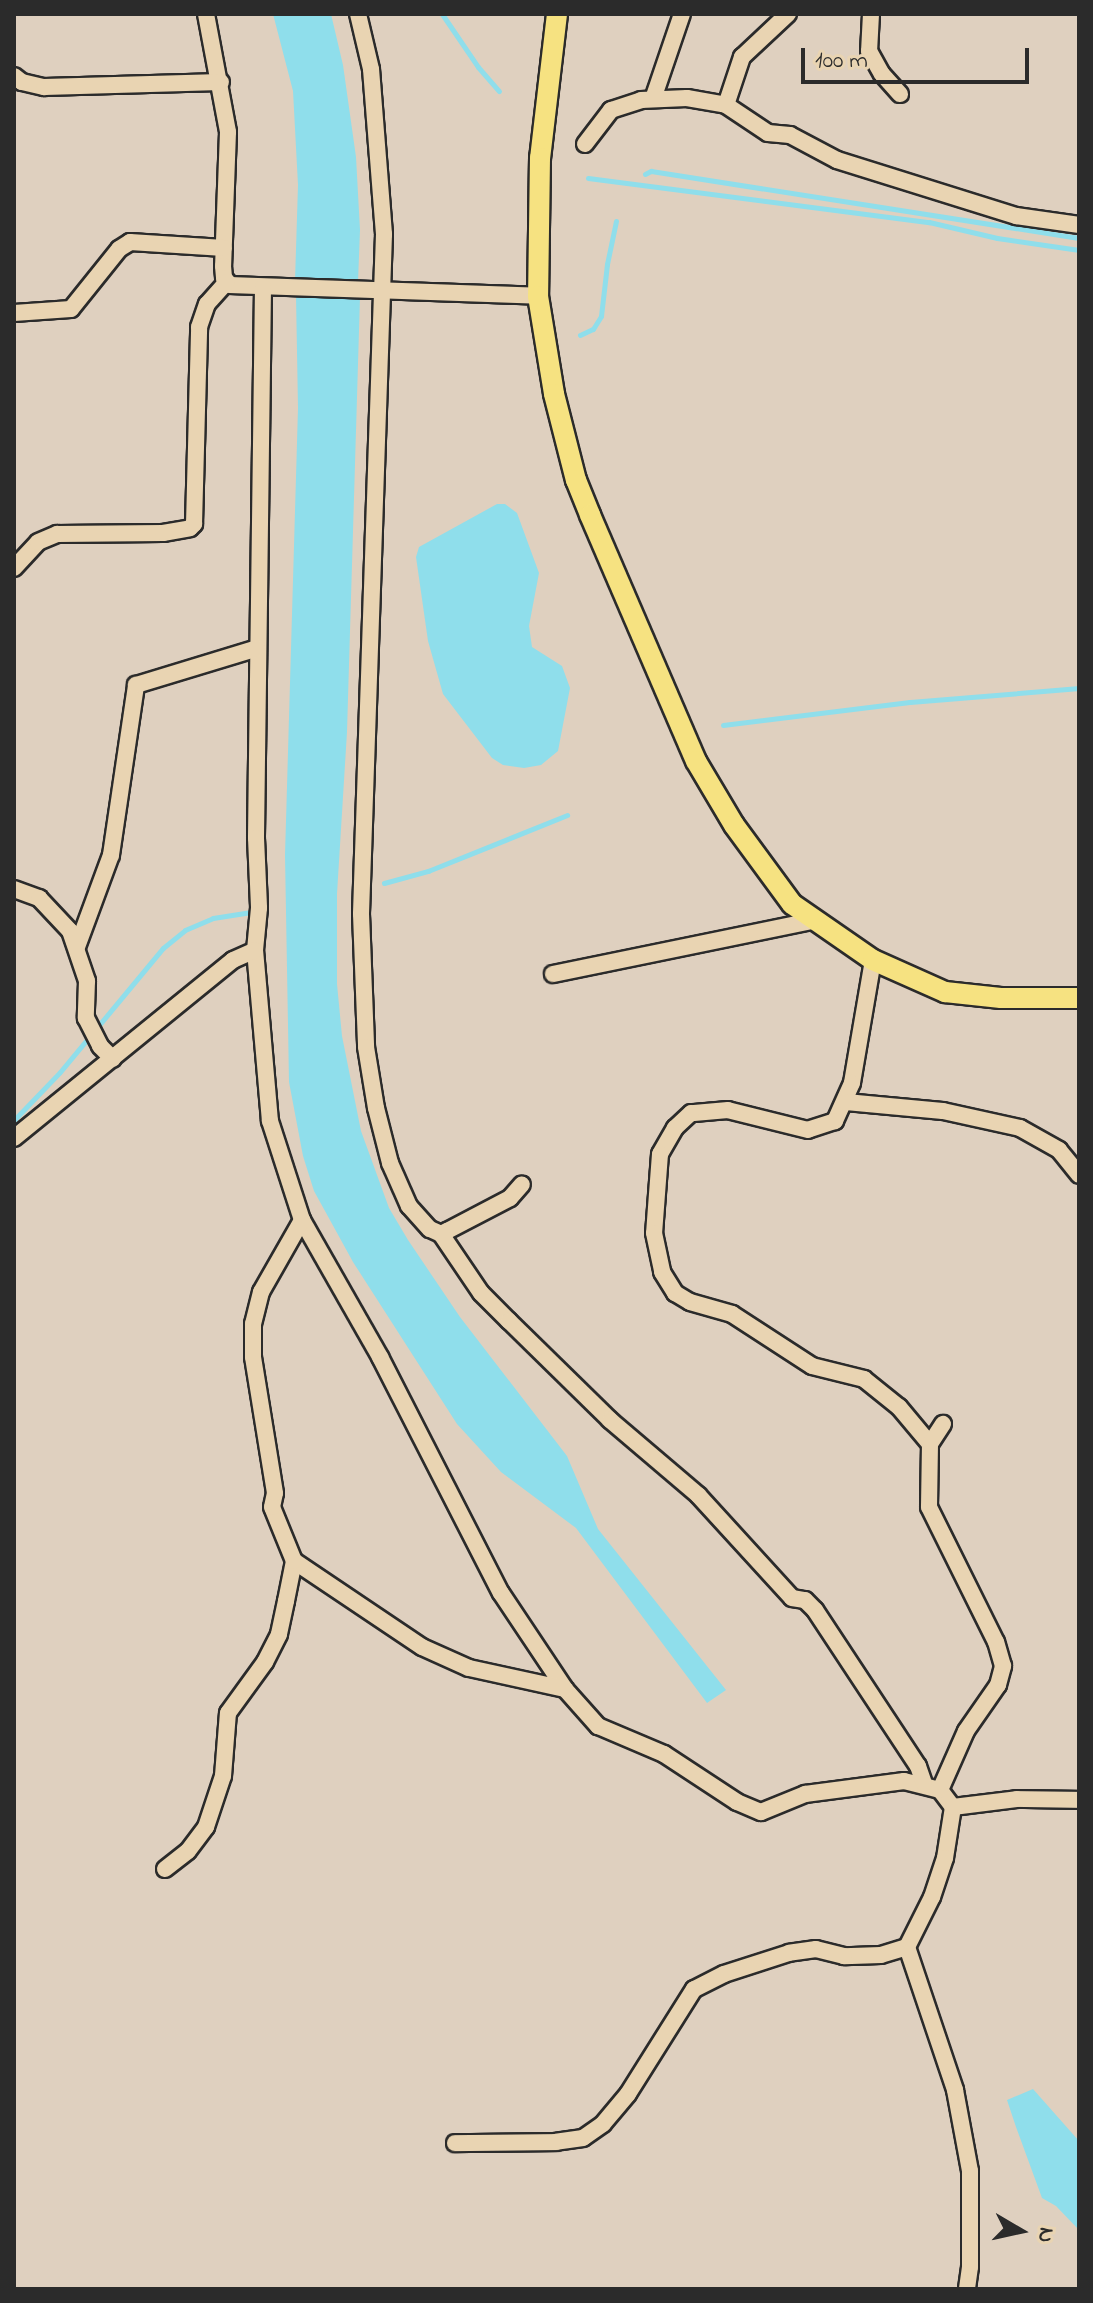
<!DOCTYPE html>
<html>
<head>
<meta charset="utf-8">
<style>
	body { margin:0 }
	#map { position:relative; width:1093px; height:2303px; overflow:hidden; background:#dfd0bf; font-family:"Indie Flower",sans-serif }
	div>[style] { position:absolute }
	.water>* { inset:0; background:#8fdeeb }
	.stream>* { height:5px; margin:-2.5px; padding:0 2.5px; transform-origin:2.5px; border-radius:2.5px; background:#8fdeeb }
	.roads { filter:drop-shadow(2px 0 #2b2b2b) drop-shadow(-2px 0 #2b2b2b) drop-shadow(0 2px #2b2b2b) drop-shadow(0 -2px #2b2b2b) }
	.minor>* { height:16px; margin:-8px; padding:0 8px; transform-origin:8px; border-radius:8px; background:#e9d4b2 }
	.major>* { height:20px; margin:-10px; padding:0 10px; transform-origin:10px; border-radius:10px; background:#f6e281 }
	span { translate:-50% -50%; white-space:nowrap; text-align:center; line-height:1.15; -webkit-text-stroke:8px #e9d4b2; paint-order:stroke }
	.frame { position:absolute; inset:0; border:16px solid #2b2b2b; pointer-events:none }
	.north { position:absolute; left:981px; top:2191px; width:80px; height:80px; -webkit-text-stroke:6px #e9d4b2; paint-order:stroke; rotate:99deg; font-size:22px; font-weight:700; line-height:32px; text-align:center; color:#2b2b2b }
	.north::after { content:''; display:block; margin:auto; width:28px; height:36px; background:#2b2b2b; clip-path:polygon(50% 0,100% 100%,50% 72%,0 100%) }
	.scale { position:absolute; left:801px; top:48px; width:228px; height:36px; box-sizing:border-box; border:4px solid #2b2b2b; border-top:0; padding-left:10px; font-size:24px; line-height:28px; white-space:nowrap; color:#2b2b2b; -webkit-text-stroke:6px #e9d4b2; paint-order:stroke }
</style>
</head>
<body>
<div id="map">
	<div class="water">
		<div style="clip-path:polygon(273px 14px,331px 14px,343px 65px,356px 157px,360px 230px,358px 282px,295px 281px,298px 185px,293px 91px)"></div>
		<div style="clip-path:polygon(296px 296px,360px 297px,347px 732px,337px 894px,337px 984px,342px 1036px,361px 1131px,389px 1208px,408px 1240px,460px 1317px,567px 1456px,598px 1529px,726px 1690px,707px 1703px,576px 1528px,501px 1472px,457px 1424px,353px 1262px,314px 1191px,303px 1156px,289px 1082px,285px 855px,298px 408px)"></div>
		<div style="clip-path:polygon(497px 504px,505px 504px,517px 513px,539px 573px,529px 626px,532px 647px,562px 666px,570px 688px,558px 751px,541px 765px,524px 768px,503px 765px,492px 758px,443px 694px,428px 641px,416px 557px,419px 547px)"></div>
		<div style="clip-path:polygon(1033px 2089px,1079px 2141px,1079px 2230px,1056px 2206px,1042px 2198px,1016px 2127px,1007px 2100px)"></div>
	</div>
	<div class="stream">
		<div style="left:442px;top:14px;width:64px;rotate:55.8deg"></div>
		<div style="left:478px;top:67px;width:32px;rotate:49deg"></div>
		<div style="left:645px;top:174px;width:7px;rotate:-27deg"></div>
		<div style="left:651px;top:171px;width:433px;rotate:8.9deg"></div>
		<div style="left:588px;top:178px;width:344px;rotate:7.4deg"></div>
		<div style="left:929px;top:222px;width:70px;rotate:13.2deg"></div>
		<div style="left:997px;top:238px;width:83px;rotate:8.3deg"></div>
		<div style="left:580px;top:335px;width:14px;rotate:-25deg"></div>
		<div style="left:593px;top:329px;width:15px;rotate:-58deg"></div>
		<div style="left:601px;top:316px;width:52px;rotate:-83.4deg"></div>
		<div style="left:607px;top:264px;width:44px;rotate:-78.2deg"></div>
		<div style="left:723px;top:725px;width:188px;rotate:-7deg"></div>
		<div style="left:910px;top:702px;width:170px;rotate:-4.7deg"></div>
		<div style="left:384px;top:883px;width:46px;rotate:-15.3deg"></div>
		<div style="left:428px;top:871px;width:150px;rotate:-21.9deg"></div>
		<div style="left:14px;top:1120px;width:66px;rotate:-46.2deg"></div>
		<div style="left:60px;top:1072px;width:161px;rotate:-50.3deg"></div>
		<div style="left:163px;top:948px;width:28px;rotate:-39deg"></div>
		<div style="left:185px;top:930px;width:30px;rotate:-23deg"></div>
		<div style="left:213px;top:918px;width:37px;rotate:-9deg"></div>
	</div>
	<div class="roads">
		<div class="minor">
			<div style="left:206px;top:14px;width:120px;rotate:79.4deg"></div>
			<div style="left:228px;top:132px;width:134px;rotate:92.1deg"></div>
			<div style="left:223px;top:266px;width:12px;rotate:85deg"></div>
			<div style="left:224px;top:278px;width:9px;rotate:49deg"></div>
			<div style="left:230px;top:285px;width:308px;rotate:2deg"></div>
			<div style="left:358px;top:14px;width:57px;rotate:76.7deg"></div>
			<div style="left:371px;top:69px;width:166px;rotate:85.5deg"></div>
			<div style="left:384px;top:234px;width:680px;rotate:91.94deg"></div>
			<div style="left:361px;top:914px;width:133px;rotate:87.8deg"></div>
			<div style="left:366px;top:1047px;width:62px;rotate:80.7deg"></div>
			<div style="left:376px;top:1108px;width:57px;rotate:75.7deg"></div>
			<div style="left:390px;top:1163px;width:47px;rotate:66.2deg"></div>
			<div style="left:409px;top:1206px;width:31px;rotate:48deg"></div>
			<div style="left:430px;top:1229px;width:12px;rotate:24deg"></div>
			<div style="left:441px;top:1234px;width:7px;rotate:-27deg"></div>
			<div style="left:447px;top:1231px;width:71px;rotate:-27.6deg"></div>
			<div style="left:510px;top:1198px;width:18px;rotate:-49deg"></div>
			<div style="left:871px;top:14px;width:37px;rotate:93deg"></div>
			<div style="left:869px;top:51px;width:26px;rotate:61deg"></div>
			<div style="left:882px;top:74px;width:27px;rotate:48deg"></div>
			<div style="left:14px;top:76px;width:10px;rotate:37deg"></div>
			<div style="left:22px;top:82px;width:23px;rotate:13deg"></div>
			<div style="left:44px;top:87px;width:177px;rotate:-1.6deg"></div>
			<div style="left:653px;top:99px;width:90px;rotate:-71.2deg"></div>
			<div style="left:726px;top:105px;width:51px;rotate:-71.6deg"></div>
			<div style="left:742px;top:57px;width:63px;rotate:-43.1deg"></div>
			<div style="left:585px;top:144px;width:43px;rotate:-52.6deg"></div>
			<div style="left:611px;top:110px;width:32px;rotate:-18deg"></div>
			<div style="left:641px;top:100px;width:46px;rotate:-2.5deg"></div>
			<div style="left:687px;top:98px;width:40px;rotate:10deg"></div>
			<div style="left:726px;top:105px;width:50px;rotate:33.7deg"></div>
			<div style="left:768px;top:133px;width:22px;rotate:5deg"></div>
			<div style="left:790px;top:135px;width:53px;rotate:28deg"></div>
			<div style="left:837px;top:160px;width:188px;rotate:17.4deg"></div>
			<div style="left:1016px;top:216px;width:64px;rotate:8.1deg"></div>
			<div style="left:263px;top:287px;width:551px;rotate:90.73deg"></div>
			<div style="left:256px;top:838px;width:70px;rotate:87.5deg"></div>
			<div style="left:259px;top:908px;width:42px;rotate:95.4deg"></div>
			<div style="left:255px;top:950px;width:172px;rotate:85deg"></div>
			<div style="left:270px;top:1121px;width:104px;rotate:72.1deg"></div>
			<div style="left:302px;top:1220px;width:158px;rotate:60.3deg"></div>
			<div style="left:380px;top:1357px;width:265px;rotate:62.9deg"></div>
			<div style="left:501px;top:1593px;width:115px;rotate:56.3deg"></div>
			<div style="left:565px;top:1689px;width:50px;rotate:48.3deg"></div>
			<div style="left:598px;top:1726px;width:72px;rotate:23deg"></div>
			<div style="left:664px;top:1754px;width:87px;rotate:33.3deg"></div>
			<div style="left:737px;top:1802px;width:26px;rotate:23deg"></div>
			<div style="left:761px;top:1812px;width:48px;rotate:-22.2deg"></div>
			<div style="left:805px;top:1794px;width:100px;rotate:-7.5deg"></div>
			<div style="left:904px;top:1781px;width:37px;rotate:14deg"></div>
			<div style="left:940px;top:1790px;width:21px;rotate:53deg"></div>
			<div style="left:953px;top:1807px;width:52px;rotate:98.9deg"></div>
			<div style="left:945px;top:1858px;width:41px;rotate:108.4deg"></div>
			<div style="left:932px;top:1897px;width:56px;rotate:116.6deg"></div>
			<div style="left:907px;top:1947px;width:27px;rotate:163deg"></div>
			<div style="left:881px;top:1955px;width:37px;rotate:178deg"></div>
			<div style="left:844px;top:1956px;width:29px;rotate:-166deg"></div>
			<div style="left:816px;top:1949px;width:27px;rotate:172deg"></div>
			<div style="left:789px;top:1953px;width:68px;rotate:162.1deg"></div>
			<div style="left:724px;top:1974px;width:34px;rotate:153deg"></div>
			<div style="left:694px;top:1989px;width:124px;rotate:122.2deg"></div>
			<div style="left:628px;top:2094px;width:39px;rotate:130deg"></div>
			<div style="left:603px;top:2124px;width:24px;rotate:145deg"></div>
			<div style="left:583px;top:2138px;width:27px;rotate:172deg"></div>
			<div style="left:556px;top:2142px;width:101px;rotate:179.4deg"></div>
			<div style="left:14px;top:313px;width:57px;rotate:-4deg"></div>
			<div style="left:71px;top:309px;width:77px;rotate:-51.3deg"></div>
			<div style="left:119px;top:249px;width:13px;rotate:-32deg"></div>
			<div style="left:130px;top:242px;width:94px;rotate:3.7deg"></div>
			<div style="left:14px;top:568px;width:35px;rotate:-47deg"></div>
			<div style="left:38px;top:542px;width:21px;rotate:-23deg"></div>
			<div style="left:57px;top:534px;width:106px;rotate:-0.5deg"></div>
			<div style="left:163px;top:533px;width:27px;rotate:-10deg"></div>
			<div style="left:190px;top:528px;width:6px;rotate:-45deg"></div>
			<div style="left:194px;top:524px;width:197px;rotate:-88.5deg"></div>
			<div style="left:199px;top:327px;width:24px;rotate:-71deg"></div>
			<div style="left:207px;top:304px;width:30px;rotate:-48deg"></div>
			<div style="left:14px;top:889px;width:27px;rotate:20deg"></div>
			<div style="left:39px;top:898px;width:45px;rotate:46.8deg"></div>
			<div style="left:70px;top:931px;width:53px;rotate:71.2deg"></div>
			<div style="left:87px;top:981px;width:37px;rotate:92deg"></div>
			<div style="left:86px;top:1018px;width:31px;rotate:63deg"></div>
			<div style="left:100px;top:1046px;width:18px;rotate:45deg"></div>
			<div style="left:77px;top:947px;width:98px;rotate:-69.7deg"></div>
			<div style="left:111px;top:855px;width:172px;rotate:-81.6deg"></div>
			<div style="left:136px;top:685px;width:127px;rotate:-16.9deg"></div>
			<div style="left:873px;top:960px;width:125px;rotate:99.7deg"></div>
			<div style="left:852px;top:1083px;width:42px;rotate:114.1deg"></div>
			<div style="left:835px;top:1121px;width:28px;rotate:162deg"></div>
			<div style="left:808px;top:1130px;width:82px;rotate:-166deg"></div>
			<div style="left:728px;top:1110px;width:37px;rotate:175deg"></div>
			<div style="left:691px;top:1113px;width:22px;rotate:137deg"></div>
			<div style="left:675px;top:1128px;width:30px;rotate:120deg"></div>
			<div style="left:660px;top:1154px;width:79px;rotate:94.3deg"></div>
			<div style="left:654px;top:1233px;width:40px;rotate:78deg"></div>
			<div style="left:662px;top:1272px;width:25px;rotate:58deg"></div>
			<div style="left:675px;top:1293px;width:17px;rotate:31deg"></div>
			<div style="left:690px;top:1302px;width:44px;rotate:15.9deg"></div>
			<div style="left:732px;top:1314px;width:95px;rotate:33deg"></div>
			<div style="left:812px;top:1366px;width:54px;rotate:14deg"></div>
			<div style="left:864px;top:1379px;width:45px;rotate:38.7deg"></div>
			<div style="left:899px;top:1407px;width:48px;rotate:50deg"></div>
			<div style="left:553px;top:974px;width:264px;rotate:-11.6deg"></div>
			<div style="left:846px;top:1102px;width:97px;rotate:5.3deg"></div>
			<div style="left:943px;top:1111px;width:79px;rotate:12.4deg"></div>
			<div style="left:1020px;top:1128px;width:45px;rotate:29.4deg"></div>
			<div style="left:1059px;top:1150px;width:32px;rotate:51deg"></div>
			<div style="left:14px;top:1138px;width:282px;rotate:-39.1deg"></div>
			<div style="left:233px;top:960px;width:24px;rotate:-24deg"></div>
			<div style="left:441px;top:1234px;width:71px;rotate:55.9deg"></div>
			<div style="left:481px;top:1293px;width:40px;rotate:45deg"></div>
			<div style="left:509px;top:1321px;width:141px;rotate:44.4deg"></div>
			<div style="left:610px;top:1420px;width:116px;rotate:40.4deg"></div>
			<div style="left:698px;top:1495px;width:139px;rotate:47.6deg"></div>
			<div style="left:792px;top:1598px;width:13px;rotate:9deg"></div>
			<div style="left:805px;top:1600px;width:14px;rotate:45deg"></div>
			<div style="left:815px;top:1610px;width:187px;rotate:56.6deg"></div>
			<div style="left:918px;top:1766px;width:18px;rotate:71deg"></div>
			<div style="left:294px;top:1561px;width:154px;rotate:33.9deg"></div>
			<div style="left:422px;top:1647px;width:51px;rotate:24.1deg"></div>
			<div style="left:469px;top:1668px;width:98px;rotate:12.3deg"></div>
			<div style="left:940px;top:1790px;width:64px;rotate:-66.2deg"></div>
			<div style="left:966px;top:1731px;width:56px;rotate:-55.2deg"></div>
			<div style="left:998px;top:1685px;width:20px;rotate:-75deg"></div>
			<div style="left:1003px;top:1666px;width:25px;rotate:-106deg"></div>
			<div style="left:996px;top:1642px;width:151px;rotate:-116.4deg"></div>
			<div style="left:929px;top:1507px;width:63px;rotate:-89.1deg"></div>
			<div style="left:930px;top:1444px;width:24px;rotate:-57deg"></div>
			<div style="left:953px;top:1807px;width:64px;rotate:-7.1deg"></div>
			<div style="left:1017px;top:1799px;width:62px;rotate:0.9deg"></div>
			<div style="left:165px;top:1869px;width:29px;rotate:-38deg"></div>
			<div style="left:188px;top:1851px;width:30px;rotate:-53deg"></div>
			<div style="left:206px;top:1827px;width:54px;rotate:-71.6deg"></div>
			<div style="left:223px;top:1776px;width:63px;rotate:-85.5deg"></div>
			<div style="left:228px;top:1713px;width:63px;rotate:-54deg"></div>
			<div style="left:265px;top:1662px;width:31px;rotate:-63deg"></div>
			<div style="left:279px;top:1634px;width:34px;rotate:-78deg"></div>
			<div style="left:286px;top:1601px;width:41px;rotate:-78.7deg"></div>
			<div style="left:294px;top:1561px;width:58px;rotate:-112.2deg"></div>
			<div style="left:272px;top:1507px;width:14px;rotate:-78deg"></div>
			<div style="left:275px;top:1493px;width:138px;rotate:-99.2deg"></div>
			<div style="left:253px;top:1357px;width:33px;rotate:-90deg"></div>
			<div style="left:253px;top:1324px;width:33px;rotate:-76deg"></div>
			<div style="left:261px;top:1292px;width:83px;rotate:-60.3deg"></div>
			<div style="left:907px;top:1947px;width:151px;rotate:71.4deg"></div>
			<div style="left:955px;top:2090px;width:82px;rotate:79.5deg"></div>
			<div style="left:970px;top:2171px;width:96px;rotate:90deg"></div>
			<div style="left:970px;top:2267px;width:22px;rotate:98deg"></div>
		</div>
		<div class="major">
			<div style="left:557px;top:14px;width:145px;rotate:96.7deg"></div>
			<div style="left:540px;top:158px;width:138px;rotate:90.8deg"></div>
			<div style="left:538px;top:296px;width:99px;rotate:80.7deg"></div>
			<div style="left:554px;top:394px;width:89px;rotate:75.7deg"></div>
			<div style="left:576px;top:480px;width:38px;rotate:68deg"></div>
			<div style="left:590px;top:515px;width:268px;rotate:66.7deg"></div>
			<div style="left:696px;top:761px;width:74px;rotate:59.3deg"></div>
			<div style="left:734px;top:825px;width:98px;rotate:53.7deg"></div>
			<div style="left:792px;top:904px;width:98px;rotate:34.7deg"></div>
			<div style="left:873px;top:960px;width:79px;rotate:24deg"></div>
			<div style="left:945px;top:992px;width:56px;rotate:6.1deg"></div>
			<div style="left:1001px;top:998px;width:78px"></div>
		</div>
	</div>
	<div class="frame"></div>
	<div class="north">N</div>
	<div class="scale">100 m</div>
</div>
</body>
</html>
